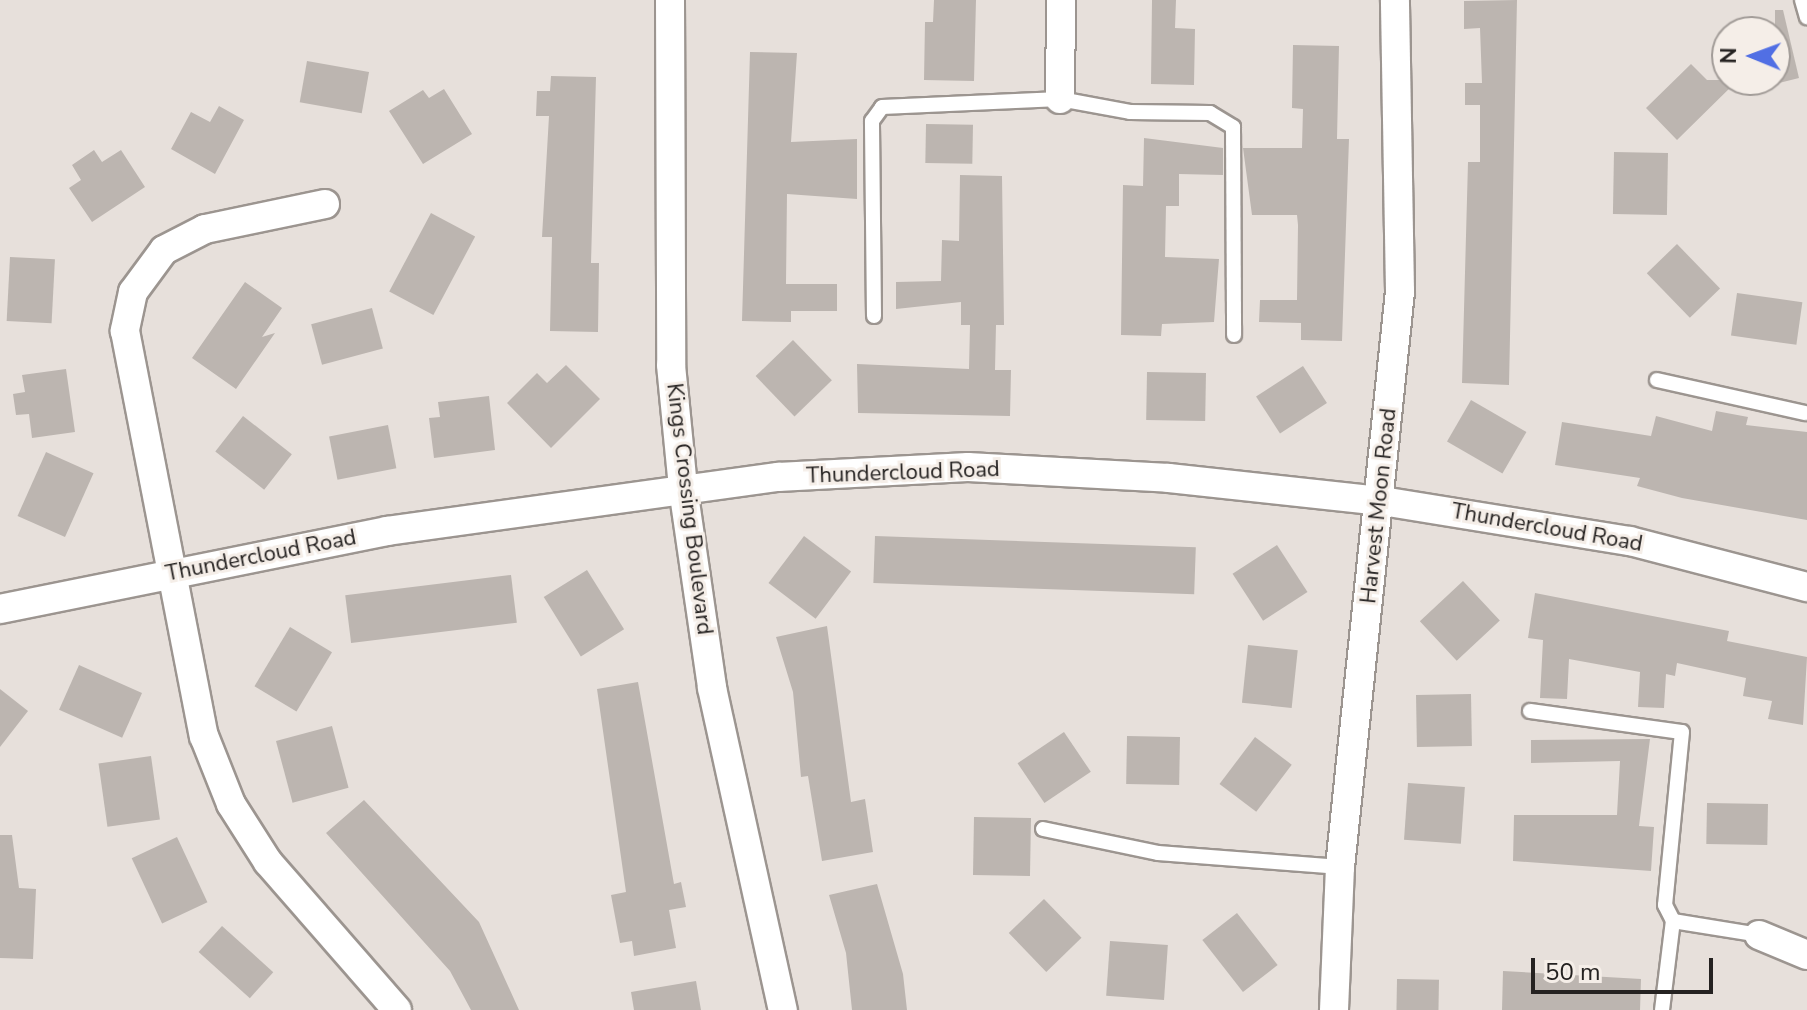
<!DOCTYPE html>
<html>
<head>
<meta charset="utf-8">
<style>
	body { margin:0 }
	#map { position:relative; width:1807px; height:1010px; overflow:hidden; background:#e7e0db; font-family:"Nunito Sans",sans-serif }
	div>[style] { position:absolute }
	.building>* { inset:0; background:#bcb5b0; transform-origin:0 0 }
	.roads { filter:drop-shadow(2px 0 #9c9590) drop-shadow(-2px 0 #9c9590) drop-shadow(0 2px #9c9590) drop-shadow(0 -2px #9c9590) }
	.service>* { height:14px; margin:-7px; padding:0 7px; transform-origin:7px; border-radius:7px; background:#fff }
	.minor>* { height:28px; margin:-14px; padding:0 14px; transform-origin:14px; border-radius:14px; background:#fff }
	span { translate:-50% -50%; white-space:nowrap; text-align:center; line-height:1.15; -webkit-text-stroke:6px #f5eee8; paint-order:stroke }
	.street-label { font-size:22px; color:#252221 }
	.north { position:absolute; left:1711px; top:16px; width:80px; height:80px; box-sizing:border-box; background:#f5eee8; border:2px solid #a29c98; border-radius:50%; rotate:271deg; font-size:22px; font-weight:700; line-height:32px; text-align:center; color:#252221 }
	.north::after { content:''; display:block; margin:auto; width:28px; height:36px; background:#516fe4; clip-path:polygon(50% 0,100% 100%,50% 72%,0 100%) }
	.scale { position:absolute; left:1531px; top:958px; width:182px; height:36px; box-sizing:border-box; border:4px solid #252221; border-top:0; padding-left:10px; font-size:24px; line-height:28px; white-space:nowrap; color:#252221; -webkit-text-stroke:6px #f5eee8; paint-order:stroke }
</style>
</head>
<body>
<div id="map">
	<div class="building">
		<div style="clip-path:polygon(934px 0,976px 0,974px 81px,924px 80px,925px 22px,933px 22px)"></div>
		<div style="clip-path:polygon(1152px 0,1176px 0,1175px 28px,1195px 29px,1194px 85px,1151px 84px)"></div>
		<div style="clip-path:polygon(1517px 0,1509px 385px,1462px 383px,1468px 162px,1480px 162px,1480px 105px,1465px 105px,1465px 83px,1482px 83px,1480px 28px,1464px 29px,1464px 1px)"></div>
		<div style="clip-path:polygon(1775px 10px,1783px 10px,1799px 78px,1775px 84px)"></div>
		<div style="clip-path:polygon(1293px 45px,1339px 46px,1337px 139px,1349px 139px,1342px 341px,1301px 340px,1301px 323px,1259px 322px,1260px 300px,1297px 300px,1298px 225px,1297px 215px,1252px 215px,1243px 148px,1302px 148px,1303px 109px,1292px 108px)"></div>
		<div style="clip-path:polygon(750px 52px,797px 53px,791px 142px,857px 139px,857px 199px,787px 194px,786px 284px,837px 284px,837px 311px,791px 311px,791px 322px,742px 321px)"></div>
		<div style="left:307px;top:61px;width:63px;height:42px;rotate:10deg"></div>
		<div style="clip-path:polygon(1691px 64px,1707px 80px,1738px 80px,1677px 140px,1646px 108px)"></div>
		<div style="clip-path:polygon(551px 76px,596px 77px,591px 263px,599px 263px,598px 332px,550px 331px,552px 237px,542px 237px,549px 116px,536px 116px,537px 91px,550px 91px)"></div>
		<div style="clip-path:polygon(444px 89px,472px 134px,423px 164px,389px 111px,423px 90px,429px 98px)"></div>
		<div style="clip-path:polygon(219px 106px,244px 120px,215px 174px,171px 149px,191px 112px,210px 122px)"></div>
		<div style="left:926px;top:124px;width:47px;height:39px;rotate:1deg"></div>
		<div style="clip-path:polygon(1144px 138px,1223px 148px,1223px 175px,1179px 174px,1179px 206px,1166px 206px,1165px 257px,1219px 259px,1214px 322px,1162px 324px,1161px 336px,1121px 335px,1123px 185px,1143px 186px)"></div>
		<div style="clip-path:polygon(94px 150px,102px 162px,121px 150px,145px 187px,92px 222px,69px 188px,81px 180px,72px 165px)"></div>
		<div style="left:1614px;top:152px;width:54px;height:62px;rotate:1deg"></div>
		<div style="clip-path:polygon(960px 175px,1002px 176px,1004px 325px,996px 325px,995px 370px,1011px 370px,1010px 416px,858px 413px,857px 364px,969px 369px,970px 325px,961px 325px,961px 302px,896px 309px,896px 282px,941px 281px,942px 240px,959px 241px)"></div>
		<div style="left:431px;top:213px;width:50px;height:89px;rotate:28deg"></div>
		<div style="left:1677px;top:244px;width:62px;height:42px;rotate:46deg"></div>
		<div style="left:10px;top:257px;width:45px;height:64px;rotate:3deg"></div>
		<div style="clip-path:polygon(245px 282px,282px 308px,262px 337px,275px 333px,236px 389px,192px 358px)"></div>
		<div style="left:1737px;top:293px;width:66px;height:43px;rotate:8deg"></div>
		<div style="left:372px;top:308px;width:42px;height:63px;rotate:75deg"></div>
		<div style="left:793px;top:340px;width:56px;height:52px;rotate:46deg"></div>
		<div style="clip-path:polygon(566px 365px,600px 399px,551px 448px,507px 403px,537px 373px,547px 383px)"></div>
		<div style="left:1303px;top:366px;width:44px;height:56px;rotate:57deg"></div>
		<div style="clip-path:polygon(66px 369px,75px 432px,32px 438px,29px 414px,16px 415px,13px 394px,25px 392px,22px 375px)"></div>
		<div style="left:1147px;top:372px;width:59px;height:48px;rotate:1deg"></div>
		<div style="clip-path:polygon(489px 396px,495px 450px,434px 458px,429px 418px,440px 417px,438px 402px)"></div>
		<div style="left:1471px;top:400px;width:64px;height:48px;rotate:30deg"></div>
		<div style="clip-path:polygon(1716px 411px,1748px 417px,1746px 425px,1807px 432px,1807px 520px,1682px 498px,1637px 486px,1640px 478px,1555px 465px,1562px 422px,1651px 436px,1656px 416px,1712px 431px)"></div>
		<div style="left:243px;top:416px;width:62px;height:45px;rotate:38deg"></div>
		<div style="left:388px;top:425px;width:44px;height:60px;rotate:79deg"></div>
		<div style="left:46px;top:452px;width:52px;height:70px;rotate:24deg"></div>
		<div style="left:804px;top:536px;width:59px;height:59px;rotate:37deg"></div>
		<div style="left:875px;top:536px;width:321px;height:47px;rotate:2deg"></div>
		<div style="left:1277px;top:545px;width:56px;height:53px;rotate:57deg"></div>
		<div style="left:587px;top:570px;width:70px;height:51px;rotate:58deg"></div>
		<div style="left:511px;top:575px;width:48px;height:167px;rotate:83deg"></div>
		<div style="left:1463px;top:581px;width:54px;height:59px;rotate:47deg"></div>
		<div style="clip-path:polygon(1535px 593px,1729px 631px,1727px 641px,1807px 657px,1803px 725px,1768px 719px,1772px 701px,1743px 696px,1746px 678px,1677px 663px,1675px 676px,1666px 674px,1664px 708px,1638px 707px,1640px 672px,1569px 659px,1567px 699px,1540px 698px,1543px 640px,1528px 638px)"></div>
		<div style="clip-path:polygon(827px 626px,851px 802px,865px 799px,873px 852px,822px 861px,808px 776px,801px 777px,793px 692px,776px 637px)"></div>
		<div style="left:290px;top:627px;width:49px;height:69px;rotate:31deg"></div>
		<div style="left:1248px;top:645px;width:50px;height:58px;rotate:6deg"></div>
		<div style="left:79px;top:665px;width:69px;height:49px;rotate:24deg"></div>
		<div style="clip-path:polygon(638px 682px,674px 884px,681px 882px,686px 907px,669px 910px,676px 948px,634px 956px,632px 941px,620px 943px,611px 895px,626px 892px,597px 689px)"></div>
		<div style="clip-path:polygon(0 689px,28px 711px,0 747px)"></div>
		<div style="left:1471px;top:694px;width:52px;height:55px;rotate:89deg"></div>
		<div style="left:332px;top:726px;width:64px;height:58px;rotate:75deg"></div>
		<div style="left:1064px;top:732px;width:48px;height:56px;rotate:56deg"></div>
		<div style="left:1127px;top:736px;width:53px;height:48px;rotate:1deg"></div>
		<div style="left:1255px;top:737px;width:46px;height:59px;rotate:37deg"></div>
		<div style="clip-path:polygon(1650px 739px,1639px 826px,1654px 827px,1651px 871px,1513px 861px,1514px 815px,1617px 815px,1620px 761px,1531px 763px,1531px 740px)"></div>
		<div style="left:151px;top:756px;width:64px;height:53px;rotate:82deg"></div>
		<div style="left:1408px;top:783px;width:57px;height:57px;rotate:4deg"></div>
		<div style="clip-path:polygon(364px 800px,479px 922px,519px 1010px,471px 1010px,450px 971px,326px 833px)"></div>
		<div style="left:1707px;top:803px;width:61px;height:41px;rotate:1deg"></div>
		<div style="left:974px;top:817px;width:57px;height:58px;rotate:1deg"></div>
		<div style="clip-path:polygon(0 835px,12px 835px,19px 888px,36px 889px,33px 959px,0 958px)"></div>
		<div style="left:177px;top:837px;width:72px;height:50px;rotate:65deg"></div>
		<div style="clip-path:polygon(877px 884px,903px 974px,907px 1010px,852px 1010px,846px 953px,829px 895px)"></div>
		<div style="left:1044px;top:899px;width:54px;height:49px;rotate:46deg"></div>
		<div style="left:1237px;top:913px;width:66px;height:44px;rotate:52deg"></div>
		<div style="left:222px;top:926px;width:69px;height:35px;rotate:42deg"></div>
		<div style="left:1110px;top:941px;width:58px;height:55px;rotate:4deg"></div>
		<div style="clip-path:polygon(1503px 971px,1641px 979px,1640px 1010px,1502px 1010px)"></div>
		<div style="left:1397px;top:979px;width:42px;height:31px;rotate:1deg"></div>
		<div style="clip-path:polygon(696px 981px,701px 1010px,634px 1010px,631px 992px)"></div>
	</div>
	<div class="roads">
		<div class="service">
			<div style="left:1802px;top:0;width:18px;rotate:74deg"></div>
			<div style="left:874px;top:316px;width:195px;rotate:-90.6deg"></div>
			<div style="left:872px;top:121px;width:17px;rotate:-54deg"></div>
			<div style="left:882px;top:107px;width:178px;rotate:-2.6deg"></div>
			<div style="left:1060px;top:99px;width:71px;rotate:10.5deg"></div>
			<div style="left:1130px;top:112px;width:80px;rotate:0.7deg"></div>
			<div style="left:1210px;top:113px;width:27px;rotate:31deg"></div>
			<div style="left:1233px;top:127px;width:208px;rotate:89.7deg"></div>
			<div style="left:1657px;top:380px;width:152px;rotate:12.6deg"></div>
			<div style="left:1530px;top:711px;width:153px;rotate:7.9deg"></div>
			<div style="left:1682px;top:732px;width:174px;rotate:95.6deg"></div>
			<div style="left:1665px;top:905px;width:18px;rotate:63deg"></div>
			<div style="left:1673px;top:921px;width:87px;rotate:9.2deg"></div>
			<div style="left:1043px;top:829px;width:117px;rotate:11.8deg"></div>
			<div style="left:1158px;top:853px;width:183px;rotate:4.4deg"></div>
			<div style="left:1662px;top:1010px;width:90px;rotate:-83deg"></div>
		</div>
		<div class="minor">
			<div style="left:670px;top:0;width:365px;rotate:89.8deg"></div>
			<div style="left:671px;top:365px;width:124px;rotate:84.4deg"></div>
			<div style="left:683px;top:488px;width:202px;rotate:81.7deg"></div>
			<div style="left:712px;top:688px;width:330px;rotate:77.6deg"></div>
			<div style="left:1060px;top:99px;width:99px;rotate:-89.4deg"></div>
			<div style="left:325px;top:204px;width:123px;rotate:168.2deg"></div>
			<div style="left:205px;top:229px;width:46px;rotate:152.9deg"></div>
			<div style="left:164px;top:250px;width:52px;rotate:126.4deg"></div>
			<div style="left:133px;top:292px;width:40px;rotate:102deg"></div>
			<div style="left:125px;top:331px;width:413px;rotate:79deg"></div>
			<div style="left:204px;top:736px;width:73px;rotate:68.3deg"></div>
			<div style="left:231px;top:804px;width:69px;rotate:57.5deg"></div>
			<div style="left:268px;top:862px;width:196px;rotate:48.9deg"></div>
			<div style="left:0;top:609px;width:395px;rotate:-11.4deg"></div>
			<div style="left:387px;top:531px;width:395px;rotate:-7.9deg"></div>
			<div style="left:778px;top:477px;width:190px;rotate:-3deg"></div>
			<div style="left:968px;top:467px;width:201px;rotate:3.1deg"></div>
			<div style="left:1169px;top:478px;width:214px;rotate:6.2deg"></div>
			<div style="left:1382px;top:501px;width:251px;rotate:9.2deg"></div>
			<div style="left:1630px;top:541px;width:183px;rotate:14.6deg"></div>
			<div style="left:1759px;top:935px;width:52px;rotate:22.6deg"></div>
			<div style="left:1334px;top:1010px;width:143px;rotate:-87.6deg"></div>
			<div style="left:1340px;top:867px;width:579px;rotate:-84.05deg"></div>
			<div style="left:1400px;top:291px;width:291px;rotate:-91deg"></div>
		</div>
	</div>
	<div class="street-label">
		<span style="left:903px;top:473px;rotate:-2deg">Thundercloud Road</span>
		<span style="left:1379px;top:506px;rotate:-84deg">Harvest Moon Road</span>
		<span style="left:689px;top:509px;rotate:83deg">Kings Crossing Boulevard</span>
		<span style="left:1547px;top:528px;rotate:10deg">Thundercloud Road</span>
		<span style="left:261px;top:556px;rotate:-11deg">Thundercloud Road</span>
	</div>
	<div class="north">N</div>
	<div class="scale">50 m</div>
</div>
</body>
</html>
